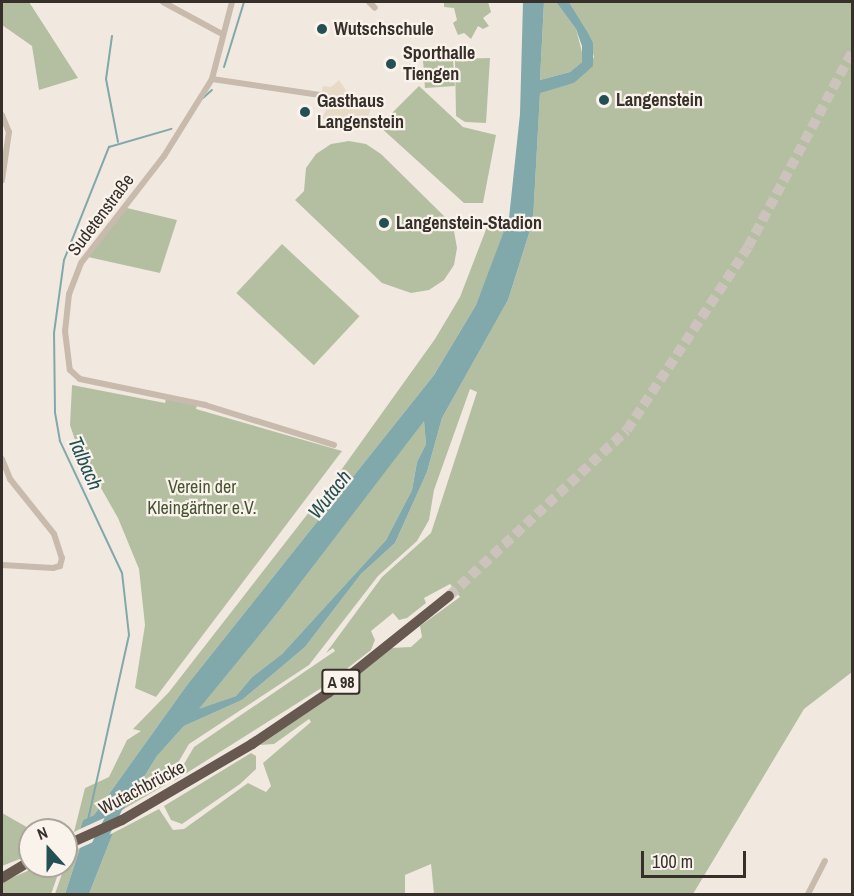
<!DOCTYPE html>
<html>
<head>
<meta charset="utf-8">
<style>
	body { margin:0 }
	#map { position:relative; width:854px; height:896px; overflow:hidden; background:#f1e9e0; font-family:"Archivo Narrow",sans-serif }
	div>[style] { position:absolute }
	.green>* { inset:0; background:#b4bfa1; transform-origin:0 0 }
	.plaza>* { inset:0; background:#e7dbc8 }
	.water>* { inset:0; background:#81a8ab }
	.stream>* { height:2px; margin:-1px; padding:0 1px; transform-origin:1px; border-radius:1px; background:#81a8ab }
	.river>* { height:12px; margin:-6px; padding:0 6px; transform-origin:6px; border-radius:6px; background:#81a8ab }
	.trunk-tunnel>* { height:10px; margin-top:-5px; transform-origin:0; background:repeating-linear-gradient(90deg,#ccc4bc 0 10px,transparent 0 15px) }
	.minor>* { height:6px; margin:-3px; padding:0 3px; transform-origin:3px; border-radius:3px; background:#c8baac }
	.trunk>* { height:10px; margin:-5px; padding:0 5px; transform-origin:5px; border-radius:5px; background:#675850 }
	.dots>* { width:16px; height:16px; translate:-50% -50%; box-sizing:border-box; border:3px solid #f9f3ec; border-radius:50% }
	span { translate:-50% -50%; white-space:nowrap; text-align:center; line-height:1.15; -webkit-text-stroke:4.5px #f9f3ec; paint-order:stroke }
	.shield-label span { padding:2px 4px; background:#f9f3ec; border:2px solid; border-radius:4px; -webkit-text-stroke-width:0 }
	.shield-label { font-size:16px; color:#372f2a; font-weight:700 }
	.poi-label { font-size:18px; color:#372f2a; font-weight:700 }
	.left { translate:0 -50%; text-align:left }
	.street-label { font-size:18px; color:#372f2a }
	.park-label { font-size:18px; color:#455330 }
	.water-label { font-size:20px; color:#245055; font-style:italic }
	.frame { position:absolute; inset:0; border:3px solid #372f2a; pointer-events:none }
	.north { position:absolute; left:18px; top:818px; width:60px; height:60px; box-sizing:border-box; background:#f9f3ec; border:2px solid #aba59e; border-radius:50%; rotate:339deg; font-size:16px; font-weight:700; line-height:24px; text-align:center; color:#372f2a }
	.north::after { content:''; display:block; margin:auto; width:21px; height:27px; background:#245055; clip-path:polygon(50% 0,100% 100%,50% 72%,0 100%) }
	.scale { position:absolute; left:641px; top:851px; width:105px; height:27px; box-sizing:border-box; border:3px solid #372f2a; border-top:0; padding-left:8px; font-size:18px; line-height:21px; white-space:nowrap; color:#372f2a; -webkit-text-stroke:4px #f9f3ec; paint-order:stroke }
</style>
</head>
<body>
<div id="map">
	<div class="green">
		<div style="clip-path:polygon(2px 2px,29px 2px,78px 78px,39px 90px,32px 46px,2px 25px)"></div>
		<div style="clip-path:polygon(444px 2px,488px 2px,491px 12px,483px 18px,489px 26px,483px 29px,478px 26px,471px 39px,464px 33px,458px 35px,453px 23px,457px 20px,454px 8px,444px 7px)"></div>
		<div style="clip-path:polygon(544px 2px,556px 2px,576px 29px,583px 56px,582px 62px,570px 72px,540px 80px)"></div>
		<div style="clip-path:polygon(569px 2px,852px 2px,852px 672px,804px 709px,693px 894px,434px 894px,431px 864px,405px 875px,405px 894px,89px 894px,113px 833px,159px 809px,173px 830px,184px 829px,248px 783px,266px 792px,271px 786px,263px 763px,311px 722px,309px 719px,274px 744px,260px 745px,331px 696px,390px 648px,411px 647px,422px 637px,420px 626px,460px 597px,450px 584px,424px 598px,426px 603px,407px 618px,399px 620px,393px 613px,371px 631px,375px 640px,371px 650px,323px 687px,174px 781px,194px 747px,335px 651px,333px 648px,326px 653px,382px 577px,431px 533px,477px 392px,470px 389px,434px 490px,429px 520px,417px 541px,378px 576px,309px 665px,189px 744px,165px 785px,124px 809px,157px 756px,184px 726px,242px 700px,286px 663px,305px 647px,361px 574px,395px 543px,427px 472px,442px 418px,508px 300px,533px 221px,540px 92px,574px 83px,594px 57px,587px 31px)"></div>
		<div style="clip-path:polygon(490px 58px,486px 123px,465px 122px,456px 116px,455px 59px)"></div>
		<div style="left:453px;top:59px;width:27px;height:30px;rotate:86deg"></div>
		<div style="clip-path:polygon(419px 86px,463px 127px,496px 135px,483px 203px,464px 203px,379px 126px)"></div>
		<div style="clip-path:polygon(349px 141px,366px 144px,381px 154px,444px 216px,454px 231px,457px 248px,454px 265px,444px 280px,429px 290px,411px 293px,382px 283px,295px 200px,304px 191px,306px 168px,316px 154px,331px 144px)"></div>
		<div style="clip-path:polygon(127px 208px,177px 220px,160px 273px,88px 257px)"></div>
		<div style="clip-path:polygon(492px 214px,509px 218px,501px 244px,476px 305px,434px 375px,187px 685px,94px 815px,83px 820px,80px 829px,74px 832px,85px 788px,109px 777px,127px 740px,141px 731px,133px 729px,169px 692px,334px 480px,435px 339px,460px 297px)"></div>
		<div style="left:282px;top:244px;width:106px;height:67px;rotate:43deg"></div>
		<div style="clip-path:polygon(72px 385px,165px 403px,166px 398px,197px 404px,196px 409px,342px 451px,156px 697px,135px 688px,145px 625px,139px 569px,118px 518px,77px 446px,70px 425px)"></div>
		<div style="clip-path:polygon(424px 420px,426px 444px,417px 462px,412px 490px,386px 540px,282px 654px,252px 677px,236px 696px,198px 710px,279px 611px)"></div>
		<div style="clip-path:polygon(251px 753px,256px 756px,256px 769px,240px 784px,182px 824px,171px 820px,164px 806px)"></div>
		<div style="clip-path:polygon(2px 813px,32px 830px,30px 855px,2px 866px)"></div>
		<div style="clip-path:polygon(80px 848px,65px 894px,55px 894px,69px 853px)"></div>
		<div style="clip-path:polygon(39px 866px,61px 866px,51px 894px,2px 894px,2px 882px)"></div>
	</div>
	<div class="plaza">
		<div style="clip-path:polygon(339px 80px,350px 96px,365px 96px,373px 103px,367px 120px,341px 119px,338px 124px,322px 118px,326px 110px,319px 102px,323px 86px,331px 87px)"></div>
	</div>
	<div class="water">
		<div style="clip-path:polygon(evenodd,523px 2px,544px 2px,540px 80px,570px 72px,582px 62px,582px 46px,576px 29px,556px 2px,569px 2px,587px 31px,593px 43px,593px 66px,574px 83px,540px 93px,533px 221px,508px 300px,442px 418px,427px 472px,395px 543px,361px 574px,305px 647px,242px 700px,184px 726px,157px 756px,124px 809px,80px 829px,83px 820px,94px 815px,187px 685px,434px 375px,476px 305px,509px 218px,520px 114px,523px 2px,424px 421px,426px 444px,417px 462px,412px 490px,386px 540px,282px 654px,252px 677px,236px 696px,199px 709px,279px 611px,424px 421px)"></div>
		<div style="clip-path:polygon(113px 833px,89px 894px,65px 894px,80px 848px)"></div>
	</div>
	<div class="stream">
		<div style="left:112px;top:36px;width:43px;rotate:97.9deg"></div>
		<div style="left:106px;top:79px;width:64px;rotate:79.2deg"></div>
		<div style="left:224px;top:67px;width:68px;rotate:-72.9deg"></div>
		<div style="left:203px;top:98px;width:12px;rotate:-42deg"></div>
		<div style="left:88px;top:820px;width:189px;rotate:-77.5deg"></div>
		<div style="left:129px;top:635px;width:62px;rotate:-96.4deg"></div>
		<div style="left:122px;top:573px;width:146px;rotate:-115.2deg"></div>
		<div style="left:60px;top:441px;width:29px;rotate:-100deg"></div>
		<div style="left:55px;top:412px;width:79px;rotate:-90.7deg"></div>
		<div style="left:54px;top:333px;width:74px;rotate:-82.2deg"></div>
		<div style="left:64px;top:260px;width:122px;rotate:-68.3deg"></div>
		<div style="left:109px;top:147px;width:65px;rotate:-16.2deg"></div>
	</div>
	<div class="river">
		<div style="left:94px;top:852px;width:57px;rotate:-63deg"></div>
	</div>
	<div class="trunk-tunnel">
		<div style="left:449px;top:596px;width:243px;rotate:-43deg"></div>
		<div style="left:627px;top:430px;width:219px;rotate:-56.5deg"></div>
		<div style="left:748px;top:247px;width:221px;rotate:-61.9deg"></div>
	</div>
	<div class="minor">
		<div style="left:163px;top:2px;width:67px;rotate:28.5deg"></div>
		<div style="left:232px;top:2px;width:80px;rotate:104.6deg"></div>
		<div style="left:212px;top:79px;width:91px;rotate:121.9deg"></div>
		<div style="left:164px;top:156px;width:135px;rotate:127.8deg"></div>
		<div style="left:81px;top:263px;width:33px;rotate:111deg"></div>
		<div style="left:69px;top:294px;width:37px;rotate:96deg"></div>
		<div style="left:65px;top:331px;width:39px;rotate:83deg"></div>
		<div style="left:70px;top:370px;width:13px;rotate:42deg"></div>
		<div style="left:80px;top:379px;width:128px;rotate:11.7deg"></div>
		<div style="left:205px;top:405px;width:135px;rotate:17.2deg"></div>
		<div style="left:369px;top:2px;width:8px;rotate:45deg"></div>
		<div style="left:212px;top:79px;width:109px;rotate:8.4deg"></div>
		<div style="left:2px;top:115px;width:18px;rotate:68deg"></div>
		<div style="left:9px;top:132px;width:49px;rotate:98.3deg"></div>
		<div style="left:2px;top:459px;width:22px;rotate:68deg"></div>
		<div style="left:10px;top:479px;width:70px;rotate:51.3deg"></div>
		<div style="left:54px;top:534px;width:25px;rotate:72deg"></div>
		<div style="left:62px;top:558px;width:8px;rotate:104deg"></div>
		<div style="left:60px;top:566px;width:7px;rotate:164deg"></div>
		<div style="left:53px;top:568px;width:51px;rotate:-176.6deg"></div>
		<div style="left:808px;top:894px;width:37px;rotate:-63deg"></div>
	</div>
	<div class="trunk">
		<div style="left:66px;top:845px;width:61px;rotate:-24.1deg"></div>
		<div style="left:122px;top:820px;width:151px;rotate:-30.3deg"></div>
		<div style="left:252px;top:744px;width:92px;rotate:-33.9deg"></div>
		<div style="left:328px;top:693px;width:155px;rotate:-38.7deg"></div>
		<div style="left:2px;top:878px;width:33px;rotate:-31deg"></div>
	</div>
	<div class="dots">
		<div style="left:322px;top:29px;background:#245055"></div>
		<div style="left:391px;top:64px;background:#245055"></div>
		<div style="left:604px;top:100px;background:#245055"></div>
		<div style="left:305px;top:112px;background:#245055"></div>
		<div style="left:384px;top:223px;background:#245055"></div>
	</div>
	<div class="shield-label">
		<span style="left:341px;top:682px">A 98</span>
	</div>
	<div class="poi-label">
		<span class="left" style="left:334px;top:29px">Wutschschule</span>
		<span class="left" style="left:403px;top:64px">Sporthalle<br>Tiengen</span>
		<span class="left" style="left:616px;top:100px">Langenstein</span>
		<span class="left" style="left:317px;top:112px">Gasthaus<br>Langenstein</span>
		<span class="left" style="left:396px;top:223px">Langenstein-Stadion</span>
	</div>
	<div class="street-label">
		<span style="left:101px;top:215px;rotate:-53deg">Sudetenstraße</span>
		<span style="left:142px;top:788px;rotate:-28deg">Wutachbrücke</span>
	</div>
	<div class="park-label">
		<span style="left:202px;top:498px">Verein der<br>Kleingärtner e.V.</span>
	</div>
	<div class="water-label">
		<span style="left:86px;top:463px;rotate:66deg">Talbach</span>
		<span style="left:329px;top:494px;rotate:-51deg">Wutach</span>
	</div>
	<div class="frame"></div>
	<div class="north">N</div>
	<div class="scale">100 m</div>
</div>
</body>
</html>
